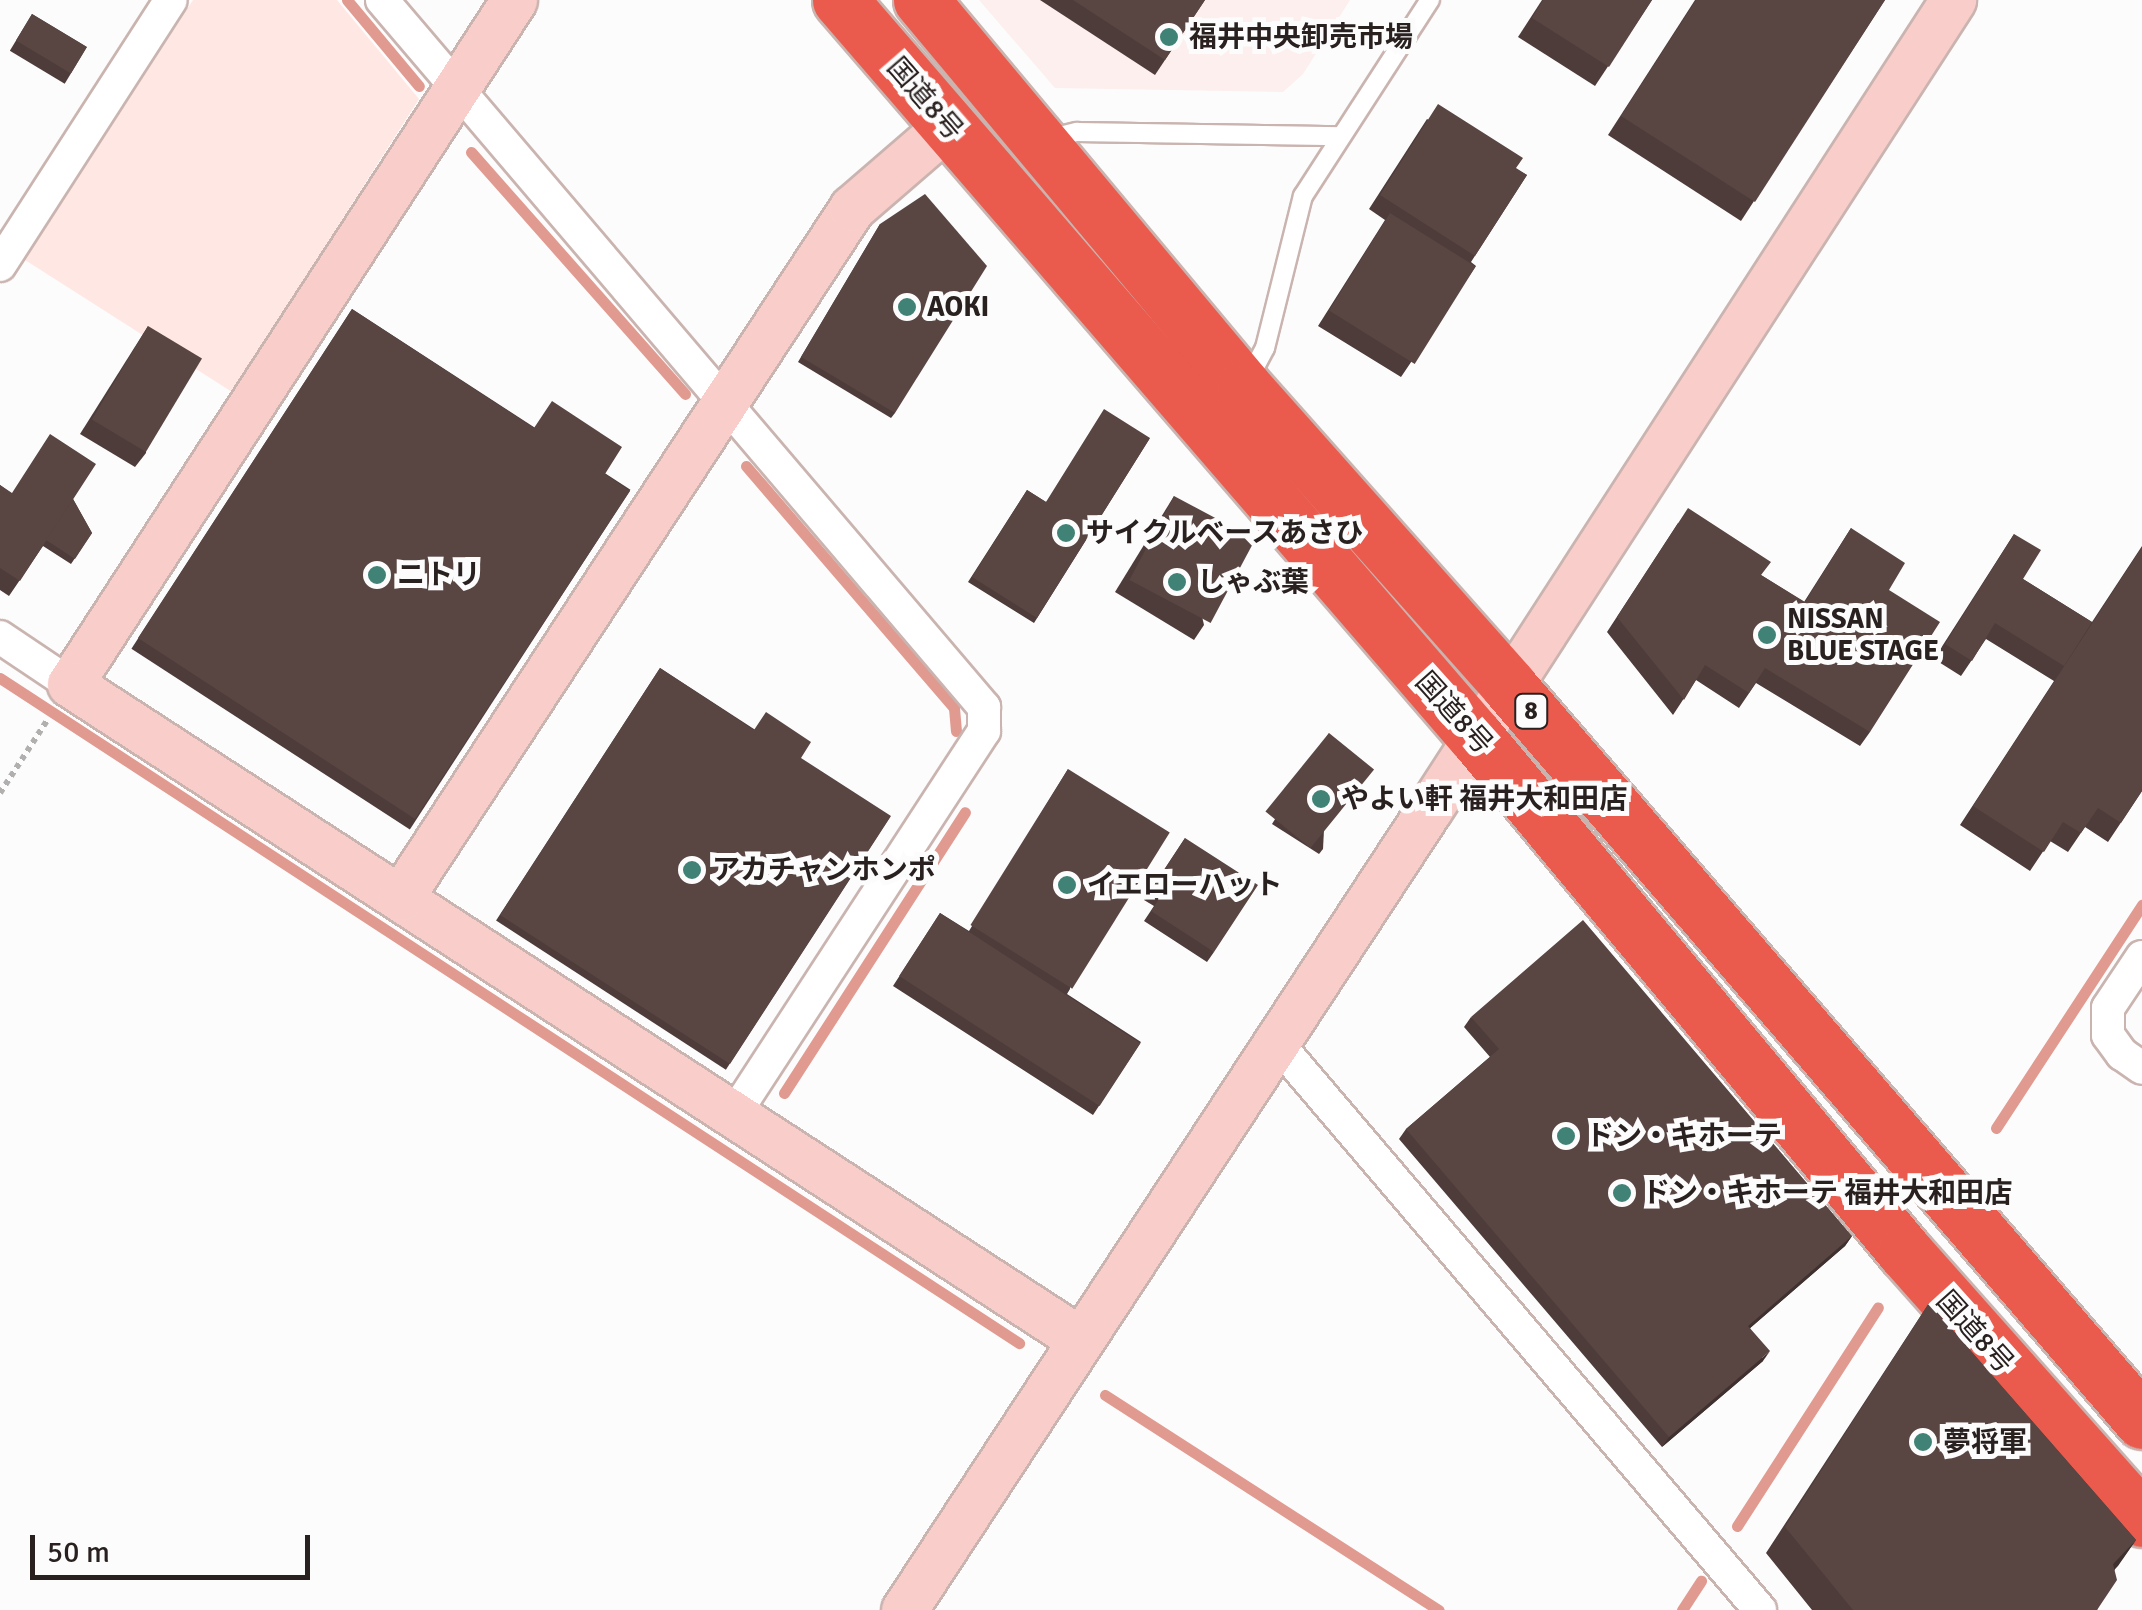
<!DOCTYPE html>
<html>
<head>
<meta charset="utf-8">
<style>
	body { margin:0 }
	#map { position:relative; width:2142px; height:1610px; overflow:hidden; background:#fcfcfc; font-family:Signika,"Noto Sans JP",sans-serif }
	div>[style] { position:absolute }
	.built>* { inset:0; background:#fcefed }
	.green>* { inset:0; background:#ffe8e4 }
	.stream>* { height:11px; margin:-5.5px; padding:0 5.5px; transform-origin:5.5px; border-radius:5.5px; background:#e19a90 }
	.path>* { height:6px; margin-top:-3px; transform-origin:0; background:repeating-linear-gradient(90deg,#b2afaf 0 5px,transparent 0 10px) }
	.roads { filter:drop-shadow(2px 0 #cab4b0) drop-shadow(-2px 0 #cab4b0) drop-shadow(0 2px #cab4b0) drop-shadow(0 -2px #cab4b0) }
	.lane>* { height:18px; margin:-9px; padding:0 9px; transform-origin:9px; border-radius:9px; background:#fff }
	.street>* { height:32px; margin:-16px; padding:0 16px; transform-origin:16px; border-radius:16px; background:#fff }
	.secondary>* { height:45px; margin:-22.5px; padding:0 22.5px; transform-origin:22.5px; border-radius:22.5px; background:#f9ceca }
	.highway>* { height:55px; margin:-27.5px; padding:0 27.5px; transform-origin:27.5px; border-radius:27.5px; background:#ea5b4d }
	.wall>* { inset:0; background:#4d3c3a; transform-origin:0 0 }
	.shaded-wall>* { inset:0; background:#3e312f }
	.building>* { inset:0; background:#594643; transform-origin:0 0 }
	.dots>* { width:28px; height:28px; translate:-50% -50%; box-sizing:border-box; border:5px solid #fcfcfc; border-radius:50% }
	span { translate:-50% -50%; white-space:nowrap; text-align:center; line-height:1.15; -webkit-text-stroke:10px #fcfcfc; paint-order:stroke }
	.shield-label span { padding:2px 8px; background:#fcfcfc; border:2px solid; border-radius:8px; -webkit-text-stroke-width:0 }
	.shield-label { font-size:25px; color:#292120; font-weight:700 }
	.poi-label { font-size:28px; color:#292120; font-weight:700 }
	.left { translate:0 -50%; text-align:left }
	.street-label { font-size:28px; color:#292120 }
	.scale { position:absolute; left:30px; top:1535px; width:280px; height:45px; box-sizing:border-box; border:5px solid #292120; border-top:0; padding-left:12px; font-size:30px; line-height:35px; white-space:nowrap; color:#292120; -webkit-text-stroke:8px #fcfcfc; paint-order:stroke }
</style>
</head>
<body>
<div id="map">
	<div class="built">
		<div style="clip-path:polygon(979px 0,1350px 0,1303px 74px,1283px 92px,1055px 88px)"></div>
	</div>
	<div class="green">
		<div style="clip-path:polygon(193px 0,337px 0,419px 99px,232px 392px,25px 260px)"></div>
	</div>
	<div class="stream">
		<div style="left:347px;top:0;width:112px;rotate:50.1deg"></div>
		<div style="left:471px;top:152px;width:323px;rotate:48.5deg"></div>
		<div style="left:746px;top:466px;width:319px;rotate:49.3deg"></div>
		<div style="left:954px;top:708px;width:23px;rotate:85deg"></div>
		<div style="left:0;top:678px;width:1217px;rotate:33.13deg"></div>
		<div style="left:784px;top:1093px;width:334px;rotate:-57.2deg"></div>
		<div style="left:1996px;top:1128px;width:267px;rotate:-56.8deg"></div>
		<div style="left:1105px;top:1395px;width:397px;rotate:32.8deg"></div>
		<div style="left:1737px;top:1526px;width:260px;rotate:-57.2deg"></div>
		<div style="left:1682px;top:1610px;width:35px;rotate:-57deg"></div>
	</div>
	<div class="path">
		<div style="left:0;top:793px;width:88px;rotate:-57deg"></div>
	</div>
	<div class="roads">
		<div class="lane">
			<div style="left:1048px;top:139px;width:30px;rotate:-14deg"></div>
			<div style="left:1077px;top:132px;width:264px;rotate:0.9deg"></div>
			<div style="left:1249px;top:378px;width:34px;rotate:-62deg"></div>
			<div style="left:1265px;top:348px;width:157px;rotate:-76deg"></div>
			<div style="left:1303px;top:196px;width:234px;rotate:-57.1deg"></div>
		</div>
		<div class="street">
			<div style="left:382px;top:0;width:929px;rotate:49.59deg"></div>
			<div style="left:984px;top:707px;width:24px;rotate:90deg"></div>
			<div style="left:984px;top:731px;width:456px;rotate:123.1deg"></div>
			<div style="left:0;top:265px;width:315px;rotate:-57.2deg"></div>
			<div style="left:0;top:637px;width:84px;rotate:33.9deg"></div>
			<div style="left:2142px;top:957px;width:61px;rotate:123.7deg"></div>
			<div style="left:2108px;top:1008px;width:27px;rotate:90deg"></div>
			<div style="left:2108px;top:1035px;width:24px;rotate:54deg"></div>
			<div style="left:2122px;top:1054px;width:24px;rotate:35deg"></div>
			<div style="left:1277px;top:1043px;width:745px;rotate:49.57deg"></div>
		</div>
		<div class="secondary">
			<div style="left:514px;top:0;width:815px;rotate:122.99deg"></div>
			<div style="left:70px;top:684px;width:1205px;rotate:32.98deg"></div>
			<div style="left:400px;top:898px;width:825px;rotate:-56.77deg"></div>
			<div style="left:852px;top:208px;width:127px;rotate:-40.8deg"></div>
			<div style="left:904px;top:1610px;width:957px;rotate:-56.73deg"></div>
			<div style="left:1429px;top:810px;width:965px;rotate:-57.1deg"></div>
		</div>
		<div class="highway">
			<div style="left:840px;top:0;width:973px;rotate:49.21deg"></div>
			<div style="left:1476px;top:737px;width:670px;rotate:50.21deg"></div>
			<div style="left:1905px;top:1252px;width:357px;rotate:48.4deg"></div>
			<div style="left:921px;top:0;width:504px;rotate:50.15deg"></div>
			<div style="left:1244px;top:387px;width:400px;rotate:48.4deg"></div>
			<div style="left:1509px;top:686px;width:970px;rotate:49.26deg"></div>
		</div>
	</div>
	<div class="wall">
		<div style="clip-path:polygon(1040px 0,1205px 0,1155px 75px)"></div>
		<div style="clip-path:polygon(1542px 0,1652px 0,1595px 86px,1518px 37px)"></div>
		<div style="clip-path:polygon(1695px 0,1885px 0,1741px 221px,1608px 135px)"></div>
		<div style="left:32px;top:14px;width:64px;height:43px;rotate:31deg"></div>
		<div style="clip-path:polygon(1427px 119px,1527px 175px,1471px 262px,1476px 266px,1401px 377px,1318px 326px,1385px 220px,1369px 209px)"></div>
		<div style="clip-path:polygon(880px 224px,895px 413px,891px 418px,798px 362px)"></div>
		<div style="left:352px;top:309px;width:332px;height:405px;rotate:33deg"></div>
		<div style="clip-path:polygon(148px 326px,146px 453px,135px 467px,80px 434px)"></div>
		<div style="clip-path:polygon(1150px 438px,1034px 623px,968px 582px,1027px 490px,1046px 502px)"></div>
		<div style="clip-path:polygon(0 485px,11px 493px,73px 499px,92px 533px,71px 564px,43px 546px,9px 596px,0 590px)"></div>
		<div style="clip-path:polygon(1174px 496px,1204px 625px,1194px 640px,1115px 592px)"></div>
		<div style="clip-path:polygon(1678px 523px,1804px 602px,1851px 528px,1889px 590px,1870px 732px,1860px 746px,1756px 683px,1739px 708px,1696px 680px,1673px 715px,1607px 632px)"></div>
		<div style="clip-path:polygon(2014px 534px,2023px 579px,2092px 622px,2142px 546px,2142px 791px,2108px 842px,2085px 827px,2068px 852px,2050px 841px,2030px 871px,1960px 825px,2054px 681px,1986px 639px,1961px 676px,1934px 659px)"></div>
		<div style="left:660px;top:668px;width:274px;height:301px;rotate:33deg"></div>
		<div style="clip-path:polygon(1329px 733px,1323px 849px,1319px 854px,1272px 824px)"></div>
		<div style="clip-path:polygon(1068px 769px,1070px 989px,1067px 994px,1141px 1042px,1093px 1115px,893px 986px,940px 913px,969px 931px)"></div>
		<div style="clip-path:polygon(1185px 838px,1214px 952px,1207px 962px,1144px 921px,1154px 906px,1144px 900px)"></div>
		<div style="clip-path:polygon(1471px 1017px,1852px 1236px,1845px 1246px,1750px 1328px,1763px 1361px,1662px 1447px,1399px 1139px,1406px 1129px,1490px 1057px,1464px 1027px)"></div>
		<div style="clip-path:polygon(1929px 1303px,2136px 1540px,2115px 1569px,2097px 1610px,1812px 1610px,1766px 1553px)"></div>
	</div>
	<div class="shaded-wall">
		<div style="clip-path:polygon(1852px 1236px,1845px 1246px,1741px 1336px,1748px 1326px)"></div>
		<div style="clip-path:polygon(1770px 1351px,1763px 1361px,1662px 1447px,1669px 1437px)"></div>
		<div style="clip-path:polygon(2136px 1540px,2118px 1566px,2094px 1590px,2113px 1564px)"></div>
	</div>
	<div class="building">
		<div style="clip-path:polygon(1073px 0,1205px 0,1165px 60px)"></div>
		<div style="clip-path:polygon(1543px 0,1652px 0,1609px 67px,1532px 18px)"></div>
		<div style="clip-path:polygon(1696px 0,1885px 0,1755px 202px,1621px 116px)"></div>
		<div style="left:32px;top:14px;width:64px;height:31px;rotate:31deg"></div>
		<div style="clip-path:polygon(1438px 104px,1523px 158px,1516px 168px,1527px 175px,1475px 256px,1380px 195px)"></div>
		<div style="clip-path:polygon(925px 194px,987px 266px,895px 413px,801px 357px,880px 224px)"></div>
		<div style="left:1390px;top:213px;width:101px;height:115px;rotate:32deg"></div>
		<div style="clip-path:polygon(352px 309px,534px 428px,552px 401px,622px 447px,605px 474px,630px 491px,415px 819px,138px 638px)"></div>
		<div style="left:148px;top:326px;width:63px;height:109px;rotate:31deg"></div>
		<div style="clip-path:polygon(1104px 409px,1150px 438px,1037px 618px,972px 577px,1027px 490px,1046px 502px)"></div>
		<div style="clip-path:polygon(50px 434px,96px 464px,20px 581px,0 568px,0 485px,12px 493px)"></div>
		<div style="left:1174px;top:496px;width:92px;height:95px;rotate:28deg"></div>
		<div style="clip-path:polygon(73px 499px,92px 533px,75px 559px,46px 540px)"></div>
		<div style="clip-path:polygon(1688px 508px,1771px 562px,1761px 575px,1805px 602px,1851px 528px,1905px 563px,1889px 590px,1940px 622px,1870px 732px,1765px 668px,1749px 693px,1705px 665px,1684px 700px,1617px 617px)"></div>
		<div style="clip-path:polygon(2014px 534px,2041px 550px,2023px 579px,2092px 622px,2064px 666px,1995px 623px,1972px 661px,1945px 644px)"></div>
		<div style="clip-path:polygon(2142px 547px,2142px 791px,2121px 823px,2098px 808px,2081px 833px,2063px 822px,2044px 852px,1973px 806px)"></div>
		<div style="clip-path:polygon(660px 668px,754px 730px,766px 712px,811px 742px,801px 758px,891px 816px,730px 1064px,500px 915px)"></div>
		<div style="left:1329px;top:733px;width:58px;height:101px;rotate:39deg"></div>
		<div style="left:1068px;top:769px;width:120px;height:184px;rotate:32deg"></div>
		<div style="clip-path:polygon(1185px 838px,1258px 885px,1214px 952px,1151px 911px,1161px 896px,1151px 890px)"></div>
		<div style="left:940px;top:913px;width:239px;height:75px;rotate:33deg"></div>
		<div style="clip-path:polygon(1583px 920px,1852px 1236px,1748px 1326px,1770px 1351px,1669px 1437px,1406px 1129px,1499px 1049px,1471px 1017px)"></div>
		<div style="clip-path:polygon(1929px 1303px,2136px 1540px,2113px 1564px,2117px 1580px,2097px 1610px,1853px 1610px,1785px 1527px)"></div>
	</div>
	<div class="dots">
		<div style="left:1169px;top:37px;background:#408275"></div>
		<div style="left:907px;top:307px;background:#408275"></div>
		<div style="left:1066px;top:533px;background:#408275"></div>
		<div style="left:377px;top:575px;background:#408275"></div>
		<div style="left:1177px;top:582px;background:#408275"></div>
		<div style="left:1767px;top:635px;background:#408275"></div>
		<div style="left:1321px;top:799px;background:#408275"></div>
		<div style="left:692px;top:870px;background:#408275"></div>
		<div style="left:1067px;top:885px;background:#408275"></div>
		<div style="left:1566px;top:1136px;background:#408275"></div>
		<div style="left:1622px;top:1193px;background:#408275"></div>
		<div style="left:1923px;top:1442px;background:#408275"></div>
	</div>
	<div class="shield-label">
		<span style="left:1531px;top:711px">8</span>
	</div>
	<div class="poi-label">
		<span class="left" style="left:1189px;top:37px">福井中央卸売市場</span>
		<span class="left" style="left:927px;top:307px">AOKI</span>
		<span class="left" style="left:1086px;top:533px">サイクルベースあさひ</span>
		<span class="left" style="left:397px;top:575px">ニトリ</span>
		<span class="left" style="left:1197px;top:582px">しゃぶ葉</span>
		<span class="left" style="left:1787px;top:635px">NISSAN<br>BLUE STAGE</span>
		<span class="left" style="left:1341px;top:799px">やよい軒 福井大和田店</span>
		<span class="left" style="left:712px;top:870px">アカチャンホンポ</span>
		<span class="left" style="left:1087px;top:885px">イエローハット</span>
		<span class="left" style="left:1586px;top:1136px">ドン・キホーテ</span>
		<span class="left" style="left:1642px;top:1193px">ドン・キホーテ 福井大和田店</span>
		<span class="left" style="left:1943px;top:1442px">夢将軍</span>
	</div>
	<div class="street-label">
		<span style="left:925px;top:99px;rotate:49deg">国道8号</span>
		<span style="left:1454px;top:713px;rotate:48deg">国道8号</span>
		<span style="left:1975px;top:1332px;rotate:48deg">国道8号</span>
	</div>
	<div class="scale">50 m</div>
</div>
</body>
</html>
